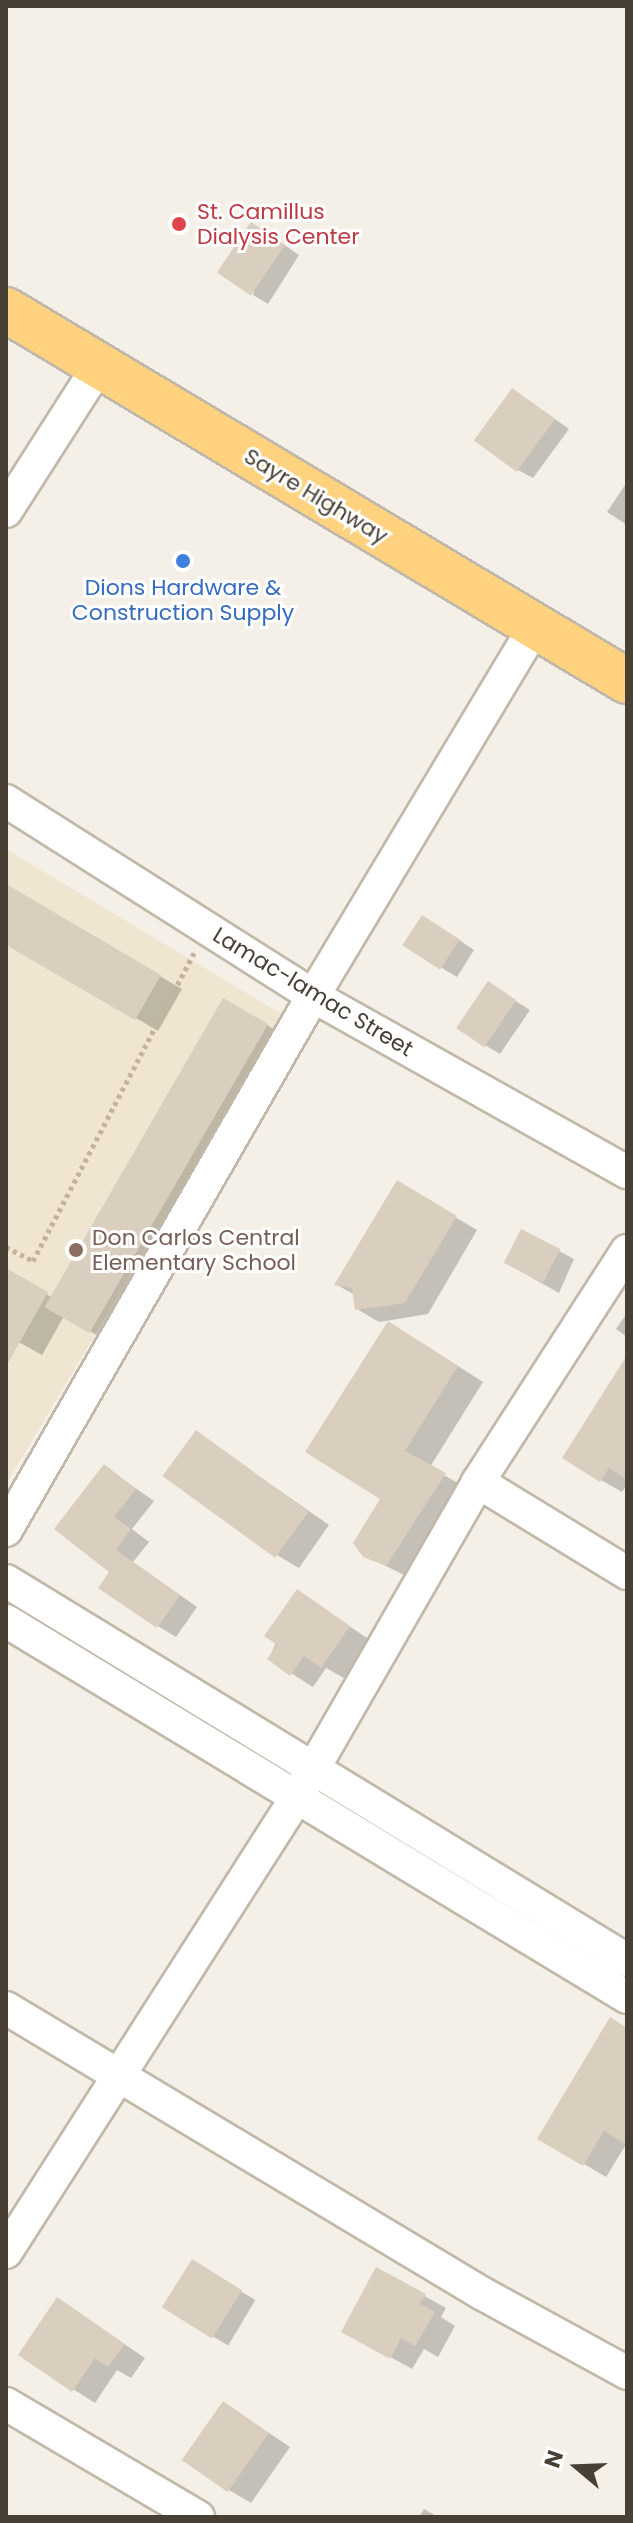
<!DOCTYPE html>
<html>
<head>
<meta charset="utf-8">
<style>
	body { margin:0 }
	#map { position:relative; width:633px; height:2523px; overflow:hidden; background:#f5f0e7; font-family:Poppins,sans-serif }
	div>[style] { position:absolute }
	.education>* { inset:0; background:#efe5d0 }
	.shadow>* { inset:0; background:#0003; transform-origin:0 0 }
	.building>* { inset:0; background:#dacebf; transform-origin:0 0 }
	.path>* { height:5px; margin-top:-2.5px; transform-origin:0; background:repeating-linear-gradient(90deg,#c4b399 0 4px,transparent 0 8px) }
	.roads { filter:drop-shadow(2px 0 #c1b8a9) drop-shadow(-2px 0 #c1b8a9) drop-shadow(0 2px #c1b8a9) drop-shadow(0 -2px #c1b8a9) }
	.minor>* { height:32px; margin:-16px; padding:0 16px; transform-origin:16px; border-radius:16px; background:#fff }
	.trunk>* { height:44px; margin:-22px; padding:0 22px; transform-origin:22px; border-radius:22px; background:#ffd27f }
	.dots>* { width:22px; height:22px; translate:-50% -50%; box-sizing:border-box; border:4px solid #fff; border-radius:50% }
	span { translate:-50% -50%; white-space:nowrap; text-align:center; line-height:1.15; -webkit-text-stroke:6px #fff; paint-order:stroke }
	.health-label { font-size:22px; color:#be3a42 }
	.left { translate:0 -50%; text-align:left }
	.street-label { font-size:22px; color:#484035 }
	.shop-label { font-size:22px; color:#366cbe }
	.education-label { font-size:22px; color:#785e54 }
	.frame { position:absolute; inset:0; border:8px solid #484035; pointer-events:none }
	.north { position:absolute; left:537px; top:2427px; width:80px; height:80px; -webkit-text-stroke:6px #fff; paint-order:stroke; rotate:289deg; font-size:22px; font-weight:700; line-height:32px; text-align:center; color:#484035 }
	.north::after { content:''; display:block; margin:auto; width:28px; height:36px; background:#484035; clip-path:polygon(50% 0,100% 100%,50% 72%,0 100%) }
</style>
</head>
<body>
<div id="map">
	<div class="education">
		<div style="clip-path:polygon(6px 849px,285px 1016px,6px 1484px)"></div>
	</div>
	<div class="shadow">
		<div style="clip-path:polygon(267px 233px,299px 255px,268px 304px,253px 295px)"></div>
		<div style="clip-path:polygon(527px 399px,569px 429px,533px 478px,518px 470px)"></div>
		<div style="clip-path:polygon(627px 482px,627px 525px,607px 512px)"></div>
		<div style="clip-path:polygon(6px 886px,182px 989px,158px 1031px,6px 942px)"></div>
		<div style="clip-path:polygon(438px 926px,474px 950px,457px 977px,442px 968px)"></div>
		<div style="clip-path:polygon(503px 993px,530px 1010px,500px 1054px,485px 1045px)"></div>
		<div style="clip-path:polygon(224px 1000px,289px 1038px,112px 1344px,64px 1316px,42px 1355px,6px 1335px,6px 1270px,53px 1298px)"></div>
		<div style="clip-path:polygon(397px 1183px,477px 1230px,428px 1314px,379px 1322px,357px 1309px,355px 1295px,337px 1285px)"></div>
		<div style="clip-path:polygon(559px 1251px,574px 1259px,559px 1293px,506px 1263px)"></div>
		<div style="clip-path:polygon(627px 1313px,627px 1337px,616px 1329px)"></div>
		<div style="clip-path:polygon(414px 1338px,483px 1382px,430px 1467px,470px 1490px,412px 1579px,364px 1555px,383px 1498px)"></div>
		<div style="clip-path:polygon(627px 1359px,627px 1485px,622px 1492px,601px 1480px)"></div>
		<div style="clip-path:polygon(197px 1433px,329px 1525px,299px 1568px,277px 1555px)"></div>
		<div style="clip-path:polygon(105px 1467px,154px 1501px,132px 1529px,149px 1542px,133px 1562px,197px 1607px,176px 1637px,158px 1626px,112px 1572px)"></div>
		<div style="clip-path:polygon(298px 1592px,370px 1640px,344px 1678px,326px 1668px,313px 1687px,269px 1659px)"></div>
		<div style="clip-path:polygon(627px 2030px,627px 2143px,606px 2177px,540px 2138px)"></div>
		<div style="left:192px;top:2262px;width:74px;height:53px;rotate:31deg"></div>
		<div style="clip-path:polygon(377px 2270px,446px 2308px,441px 2317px,455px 2326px,438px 2357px,424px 2349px,412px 2369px,344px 2331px)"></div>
		<div style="clip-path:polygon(79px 2313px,145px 2358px,131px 2378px,117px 2370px,95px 2403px,20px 2355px)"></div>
		<div style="clip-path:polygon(224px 2403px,290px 2447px,251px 2503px,229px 2490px)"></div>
		<div style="clip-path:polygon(424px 2509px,438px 2517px,419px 2517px)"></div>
	</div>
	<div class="building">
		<div style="left:251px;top:222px;width:41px;height:61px;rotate:34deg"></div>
		<div style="left:512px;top:388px;width:53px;height:65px;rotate:36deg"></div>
		<div style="clip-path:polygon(6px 884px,161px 975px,135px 1020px,6px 945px)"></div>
		<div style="left:422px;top:915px;width:45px;height:36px;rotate:33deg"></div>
		<div style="left:488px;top:981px;width:34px;height:57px;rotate:34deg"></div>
		<div style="left:223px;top:998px;width:52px;height:357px;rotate:30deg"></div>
		<div style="clip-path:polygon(397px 1180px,457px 1216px,405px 1303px,355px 1310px,352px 1288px,334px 1285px)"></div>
		<div style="left:521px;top:1229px;width:44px;height:38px;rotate:27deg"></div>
		<div style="clip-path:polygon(6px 1268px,48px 1292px,6px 1367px)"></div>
		<div style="clip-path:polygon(388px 1321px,458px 1366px,405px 1451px,446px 1473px,386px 1566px,363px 1557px,353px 1543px,380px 1499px,305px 1452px)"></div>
		<div style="clip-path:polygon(627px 1355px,627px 1480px,609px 1468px,600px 1482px,562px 1458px)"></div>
		<div style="left:196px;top:1430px;width:139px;height:57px;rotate:36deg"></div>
		<div style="clip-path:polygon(104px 1464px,136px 1489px,114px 1517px,131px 1529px,116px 1550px,180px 1595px,157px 1628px,98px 1588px,109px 1572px,54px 1529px)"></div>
		<div style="clip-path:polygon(297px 1589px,350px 1626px,321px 1668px,304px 1656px,290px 1676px,267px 1659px,277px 1645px,264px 1636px)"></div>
		<div style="clip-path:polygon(610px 2017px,627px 2028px,627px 2145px,604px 2131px,583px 2166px,537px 2139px)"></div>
		<div style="left:192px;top:2259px;width:59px;height:57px;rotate:32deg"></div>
		<div style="clip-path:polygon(376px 2267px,426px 2294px,420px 2304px,435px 2312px,415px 2346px,401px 2338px,390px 2359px,341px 2332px)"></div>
		<div style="clip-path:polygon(57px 2297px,125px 2344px,108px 2367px,95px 2358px,72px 2392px,18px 2355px)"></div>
		<div style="left:223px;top:2401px;width:56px;height:72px;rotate:35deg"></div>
	</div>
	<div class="path">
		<div style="left:6px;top:1247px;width:30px;rotate:27deg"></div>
		<div style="left:33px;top:1261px;width:348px;rotate:-62.4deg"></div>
	</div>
	<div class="roads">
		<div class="minor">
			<div style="left:6px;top:511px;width:171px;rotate:-57.4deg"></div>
			<div style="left:6px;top:801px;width:364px;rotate:32.4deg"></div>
			<div style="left:313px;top:996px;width:360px;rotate:29.3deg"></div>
			<div style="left:478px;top:1482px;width:175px;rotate:31.4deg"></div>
			<div style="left:6px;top:1530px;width:616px;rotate:-60.11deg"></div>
			<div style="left:313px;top:996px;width:431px;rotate:-59deg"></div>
			<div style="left:6px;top:1581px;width:728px;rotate:31.4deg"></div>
			<div style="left:6px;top:1621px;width:726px;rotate:31.19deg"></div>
			<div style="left:6px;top:2008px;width:556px;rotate:30.95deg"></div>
			<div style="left:483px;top:2294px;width:164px;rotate:28.7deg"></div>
			<div style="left:6px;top:2252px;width:540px;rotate:-57.4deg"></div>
			<div style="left:297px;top:1797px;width:363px;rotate:-60.1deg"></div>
			<div style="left:478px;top:1482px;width:275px;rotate:-57.2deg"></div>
			<div style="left:6px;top:2404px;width:223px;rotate:30.5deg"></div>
		</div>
		<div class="trunk">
			<div style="left:6px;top:310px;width:723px;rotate:30.86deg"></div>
		</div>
	</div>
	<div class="dots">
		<div style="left:179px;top:224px;background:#e0444e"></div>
		<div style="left:183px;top:561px;background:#3f7fe0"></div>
		<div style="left:76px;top:1250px;background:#8d6e63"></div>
	</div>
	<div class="health-label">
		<span class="left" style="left:197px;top:224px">St. Camillus<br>Dialysis Center</span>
	</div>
	<div class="street-label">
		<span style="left:316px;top:496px;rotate:31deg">Sayre Highway</span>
		<span style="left:313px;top:992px;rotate:31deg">Lamac-lamac Street</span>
	</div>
	<div class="shop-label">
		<span style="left:183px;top:600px">Dions Hardware &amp;<br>Construction Supply</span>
	</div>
	<div class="education-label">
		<span class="left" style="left:92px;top:1250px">Don Carlos Central<br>Elementary School</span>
	</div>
	<div class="frame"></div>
	<div class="north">N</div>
</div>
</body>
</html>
